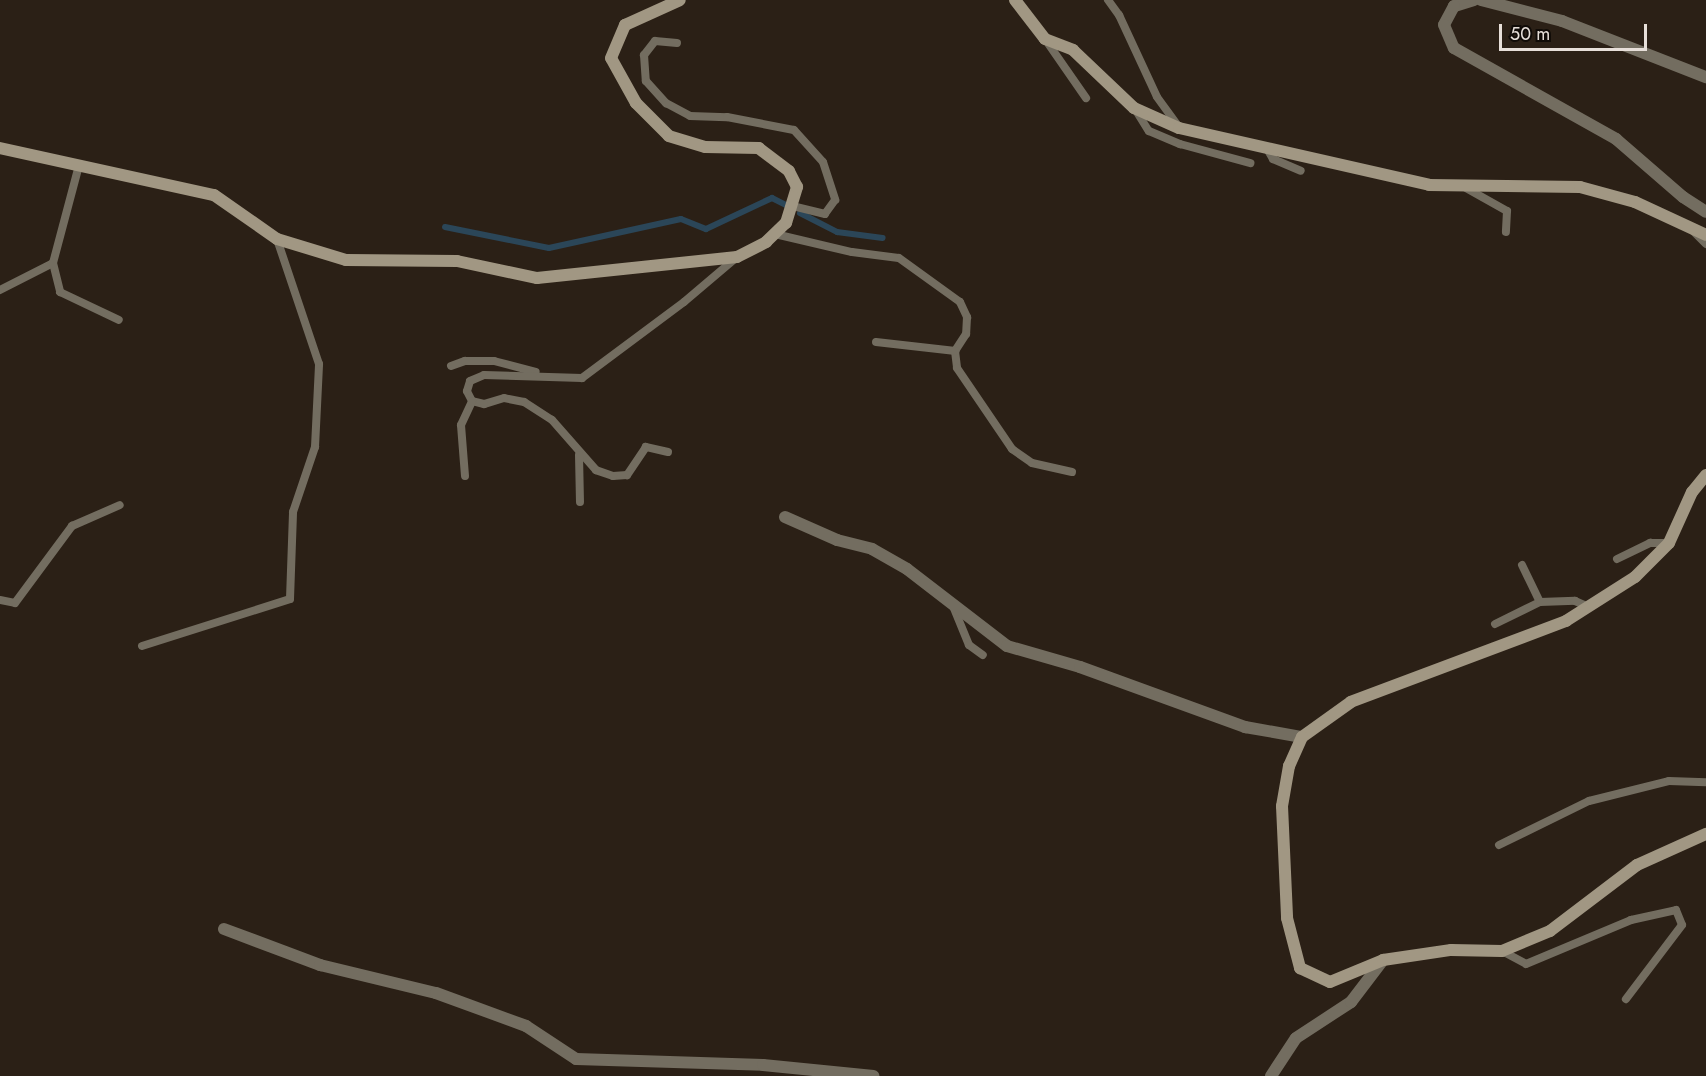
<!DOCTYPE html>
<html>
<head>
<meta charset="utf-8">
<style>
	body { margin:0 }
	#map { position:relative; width:1706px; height:1076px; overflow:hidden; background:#2b2016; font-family:Jost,sans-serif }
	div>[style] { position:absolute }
	.stream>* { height:6px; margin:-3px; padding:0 3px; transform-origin:3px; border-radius:3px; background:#2b4658 }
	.lane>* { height:8px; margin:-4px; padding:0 4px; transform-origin:4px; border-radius:4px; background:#736d60 }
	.street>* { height:12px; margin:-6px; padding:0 6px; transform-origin:6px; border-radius:6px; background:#736d60 }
	.secondary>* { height:12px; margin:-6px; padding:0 6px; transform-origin:6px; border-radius:6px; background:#a19783 }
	span { translate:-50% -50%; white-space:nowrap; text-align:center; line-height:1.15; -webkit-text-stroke:5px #100b07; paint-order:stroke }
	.scale { position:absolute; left:1499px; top:24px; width:148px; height:27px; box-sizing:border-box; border:3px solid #e7dfd9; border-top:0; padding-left:8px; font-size:18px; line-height:21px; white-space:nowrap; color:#e7dfd9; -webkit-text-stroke:4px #100b07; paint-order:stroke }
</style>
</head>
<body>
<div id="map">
	<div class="stream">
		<div style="left:800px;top:213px;width:42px;rotate:27.2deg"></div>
		<div style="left:837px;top:232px;width:46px;rotate:7.4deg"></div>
		<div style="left:445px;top:227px;width:106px;rotate:11.4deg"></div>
		<div style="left:549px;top:248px;width:135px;rotate:-12.4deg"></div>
		<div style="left:681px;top:219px;width:27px;rotate:22deg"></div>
		<div style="left:706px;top:229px;width:73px;rotate:-25.2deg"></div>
		<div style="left:772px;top:198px;width:18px;rotate:27deg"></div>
	</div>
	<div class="lane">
		<div style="left:1108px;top:0;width:19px;rotate:54deg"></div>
		<div style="left:1119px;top:15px;width:90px;rotate:65.1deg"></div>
		<div style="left:1157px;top:97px;width:37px;rotate:54deg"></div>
		<div style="left:1045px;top:39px;width:72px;rotate:55.2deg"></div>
		<div style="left:677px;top:43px;width:22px;rotate:-175deg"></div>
		<div style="left:655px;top:41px;width:18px;rotate:128deg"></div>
		<div style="left:644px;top:55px;width:26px;rotate:86deg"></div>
		<div style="left:646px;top:81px;width:30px;rotate:48deg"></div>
		<div style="left:666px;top:103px;width:27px;rotate:28deg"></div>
		<div style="left:690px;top:116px;width:37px;rotate:2deg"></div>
		<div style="left:727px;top:117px;width:68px;rotate:11deg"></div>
		<div style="left:794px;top:130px;width:43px;rotate:47.8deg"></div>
		<div style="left:823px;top:162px;width:40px;rotate:72deg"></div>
		<div style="left:835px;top:200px;width:17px;rotate:126deg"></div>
		<div style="left:825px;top:214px;width:32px;rotate:-166deg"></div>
		<div style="left:1135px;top:109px;width:26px;rotate:58deg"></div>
		<div style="left:1149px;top:131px;width:34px;rotate:23deg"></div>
		<div style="left:1180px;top:144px;width:73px;rotate:15.2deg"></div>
		<div style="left:1266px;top:147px;width:14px;rotate:60deg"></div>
		<div style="left:1273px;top:159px;width:30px;rotate:23deg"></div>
		<div style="left:1466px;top:188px;width:47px;rotate:29.3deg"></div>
		<div style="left:1507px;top:211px;width:21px;rotate:93deg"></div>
		<div style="left:1694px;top:232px;width:17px;rotate:45deg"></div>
		<div style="left:775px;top:234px;width:79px;rotate:13.2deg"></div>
		<div style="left:852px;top:252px;width:47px;rotate:7.3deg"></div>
		<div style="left:899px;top:258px;width:75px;rotate:35.8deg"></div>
		<div style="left:960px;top:302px;width:17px;rotate:65deg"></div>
		<div style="left:967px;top:317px;width:17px;rotate:93deg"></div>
		<div style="left:966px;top:334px;width:20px;rotate:123deg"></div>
		<div style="left:955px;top:351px;width:17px;rotate:83deg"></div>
		<div style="left:957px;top:368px;width:98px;rotate:55.8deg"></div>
		<div style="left:1012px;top:449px;width:24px;rotate:35deg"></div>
		<div style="left:1032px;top:463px;width:41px;rotate:12.7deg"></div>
		<div style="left:53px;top:263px;width:30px;rotate:76deg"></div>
		<div style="left:60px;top:292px;width:65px;rotate:25.4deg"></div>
		<div style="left:0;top:290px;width:59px;rotate:-27deg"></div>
		<div style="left:53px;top:263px;width:101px;rotate:-75.1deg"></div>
		<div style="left:876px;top:342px;width:80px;rotate:6.5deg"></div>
		<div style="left:451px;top:366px;width:15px;rotate:-20deg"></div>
		<div style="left:465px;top:361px;width:29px"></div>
		<div style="left:494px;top:361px;width:43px;rotate:14.7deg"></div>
		<div style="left:668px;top:452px;width:23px;rotate:-167deg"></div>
		<div style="left:646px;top:447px;width:34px;rotate:124deg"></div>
		<div style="left:627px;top:475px;width:14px;rotate:176deg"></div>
		<div style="left:613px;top:476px;width:18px;rotate:-161deg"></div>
		<div style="left:596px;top:470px;width:67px;rotate:-131.3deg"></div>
		<div style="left:552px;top:420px;width:33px;rotate:-147deg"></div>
		<div style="left:524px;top:402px;width:20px;rotate:-169deg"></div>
		<div style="left:504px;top:398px;width:21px;rotate:163deg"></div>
		<div style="left:484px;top:404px;width:12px;rotate:-166deg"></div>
		<div style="left:472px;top:401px;width:11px;rotate:-117deg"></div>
		<div style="left:467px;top:391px;width:10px;rotate:-73deg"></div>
		<div style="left:470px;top:381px;width:15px;rotate:-23deg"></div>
		<div style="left:484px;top:375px;width:98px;rotate:1.8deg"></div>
		<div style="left:582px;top:378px;width:127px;rotate:-36.7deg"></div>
		<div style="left:684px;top:302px;width:70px;rotate:-40.3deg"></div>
		<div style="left:579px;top:455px;width:47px;rotate:88.8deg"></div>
		<div style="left:465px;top:476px;width:51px;rotate:-94.5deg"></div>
		<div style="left:461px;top:425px;width:26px;rotate:-65deg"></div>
		<div style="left:1617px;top:559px;width:37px;rotate:-26deg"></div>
		<div style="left:1650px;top:543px;width:19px"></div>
		<div style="left:1522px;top:565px;width:41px;rotate:64.1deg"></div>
		<div style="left:0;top:600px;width:15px;rotate:11deg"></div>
		<div style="left:15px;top:603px;width:96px;rotate:-53.5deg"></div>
		<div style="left:72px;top:526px;width:52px;rotate:-23.6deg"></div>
		<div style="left:953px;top:606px;width:42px;rotate:67.7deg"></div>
		<div style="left:969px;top:645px;width:17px;rotate:36deg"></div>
		<div style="left:1495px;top:624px;width:50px;rotate:-26.1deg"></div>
		<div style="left:1540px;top:602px;width:35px;rotate:-2deg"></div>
		<div style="left:1575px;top:601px;width:13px;rotate:23deg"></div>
		<div style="left:142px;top:646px;width:155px;rotate:-17.6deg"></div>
		<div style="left:290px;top:599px;width:87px;rotate:-88deg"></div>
		<div style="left:293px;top:512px;width:69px;rotate:-71.3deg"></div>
		<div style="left:315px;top:447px;width:83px;rotate:-87.2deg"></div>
		<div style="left:319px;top:364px;width:132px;rotate:-108.6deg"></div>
		<div style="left:1499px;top:845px;width:100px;rotate:-26.1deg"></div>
		<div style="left:1589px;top:801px;width:82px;rotate:-14deg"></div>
		<div style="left:1669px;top:781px;width:37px;rotate:2deg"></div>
		<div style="left:1502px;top:951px;width:27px;rotate:28deg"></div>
		<div style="left:1526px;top:964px;width:114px;rotate:-22.7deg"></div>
		<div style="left:1631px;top:920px;width:46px;rotate:-12.5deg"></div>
		<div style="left:1676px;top:910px;width:16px;rotate:68deg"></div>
		<div style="left:1682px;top:925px;width:93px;rotate:127.1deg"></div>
	</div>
	<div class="street">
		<div style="left:1474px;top:0;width:21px;rotate:163deg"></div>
		<div style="left:1454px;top:6px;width:21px;rotate:118deg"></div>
		<div style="left:1444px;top:25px;width:25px;rotate:67deg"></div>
		<div style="left:1454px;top:48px;width:186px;rotate:29.3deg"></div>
		<div style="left:1616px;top:139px;width:89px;rotate:40.9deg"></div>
		<div style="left:1683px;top:197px;width:27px;rotate:33deg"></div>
		<div style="left:1481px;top:0;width:84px;rotate:14.5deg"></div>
		<div style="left:1562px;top:21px;width:155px;rotate:21.3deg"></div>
		<div style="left:785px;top:517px;width:57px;rotate:23.9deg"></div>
		<div style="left:837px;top:540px;width:36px;rotate:14deg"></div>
		<div style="left:872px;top:549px;width:40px;rotate:29.7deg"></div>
		<div style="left:907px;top:569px;width:126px;rotate:37.6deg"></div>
		<div style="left:1007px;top:646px;width:76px;rotate:16deg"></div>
		<div style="left:1080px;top:667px;width:176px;rotate:20deg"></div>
		<div style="left:1245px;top:727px;width:58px;rotate:10deg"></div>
		<div style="left:224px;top:929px;width:103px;rotate:20.6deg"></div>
		<div style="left:320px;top:965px;width:119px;rotate:13.6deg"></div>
		<div style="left:436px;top:993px;width:96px;rotate:20.1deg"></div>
		<div style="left:526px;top:1026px;width:60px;rotate:33.4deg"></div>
		<div style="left:576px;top:1059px;width:187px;rotate:1.8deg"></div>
		<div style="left:763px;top:1065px;width:111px;rotate:5.7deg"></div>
		<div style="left:1271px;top:1076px;width:45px;rotate:-56.7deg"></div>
		<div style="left:1296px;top:1038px;width:66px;rotate:-33.2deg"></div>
		<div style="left:1351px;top:1002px;width:53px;rotate:-52.7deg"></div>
	</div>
	<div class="secondary">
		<div style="left:1015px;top:0;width:49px;rotate:52.4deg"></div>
		<div style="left:1045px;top:39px;width:30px;rotate:21deg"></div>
		<div style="left:1073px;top:50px;width:84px;rotate:43.6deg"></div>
		<div style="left:1134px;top:108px;width:49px;rotate:24deg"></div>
		<div style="left:1179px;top:128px;width:256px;rotate:12.8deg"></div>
		<div style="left:1429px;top:185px;width:151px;rotate:0.8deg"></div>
		<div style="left:1580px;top:187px;width:57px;rotate:15.3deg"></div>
		<div style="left:1635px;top:202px;width:78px;rotate:24.9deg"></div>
		<div style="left:0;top:148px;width:219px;rotate:12.4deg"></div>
		<div style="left:214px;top:195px;width:77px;rotate:34.9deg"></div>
		<div style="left:277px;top:239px;width:72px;rotate:16.9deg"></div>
		<div style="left:346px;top:260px;width:111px;rotate:0.5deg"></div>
		<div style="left:457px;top:261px;width:82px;rotate:12deg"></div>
		<div style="left:537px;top:278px;width:201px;rotate:-6deg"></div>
		<div style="left:737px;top:257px;width:33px;rotate:-27deg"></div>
		<div style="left:766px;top:242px;width:28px;rotate:-44deg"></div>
		<div style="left:786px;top:223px;width:38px;rotate:-73deg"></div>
		<div style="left:797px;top:187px;width:18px;rotate:-117deg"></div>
		<div style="left:789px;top:171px;width:38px;rotate:-143deg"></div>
		<div style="left:759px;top:148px;width:54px;rotate:-178.9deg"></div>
		<div style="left:705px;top:147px;width:38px;rotate:-163deg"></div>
		<div style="left:669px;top:136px;width:47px;rotate:-135deg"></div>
		<div style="left:636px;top:103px;width:51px;rotate:-119.1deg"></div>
		<div style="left:611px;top:58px;width:36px;rotate:-67deg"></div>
		<div style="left:625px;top:25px;width:60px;rotate:-24.4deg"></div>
		<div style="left:1706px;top:475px;width:22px;rotate:129deg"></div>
		<div style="left:1692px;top:492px;width:56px;rotate:114.3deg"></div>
		<div style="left:1669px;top:543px;width:48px;rotate:135deg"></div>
		<div style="left:1635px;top:577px;width:82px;rotate:147.5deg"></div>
		<div style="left:1566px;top:621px;width:230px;rotate:159.4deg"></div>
		<div style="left:1351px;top:702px;width:60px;rotate:144.5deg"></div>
		<div style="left:1302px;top:737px;width:32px;rotate:114deg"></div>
		<div style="left:1289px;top:766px;width:41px;rotate:99.9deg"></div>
		<div style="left:1282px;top:806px;width:112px;rotate:87.4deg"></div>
		<div style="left:1287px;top:918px;width:52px;rotate:75.4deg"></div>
		<div style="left:1300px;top:968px;width:33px;rotate:25deg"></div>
		<div style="left:1330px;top:982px;width:57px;rotate:-22.5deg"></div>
		<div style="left:1383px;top:960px;width:69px;rotate:-8.4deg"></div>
		<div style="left:1451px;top:950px;width:51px;rotate:1.1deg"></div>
		<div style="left:1502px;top:951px;width:52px;rotate:-22.6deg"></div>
		<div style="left:1550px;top:931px;width:109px;rotate:-37.2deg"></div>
		<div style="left:1637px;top:865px;width:76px;rotate:-24.2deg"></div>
	</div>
	<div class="scale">50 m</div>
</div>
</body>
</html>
